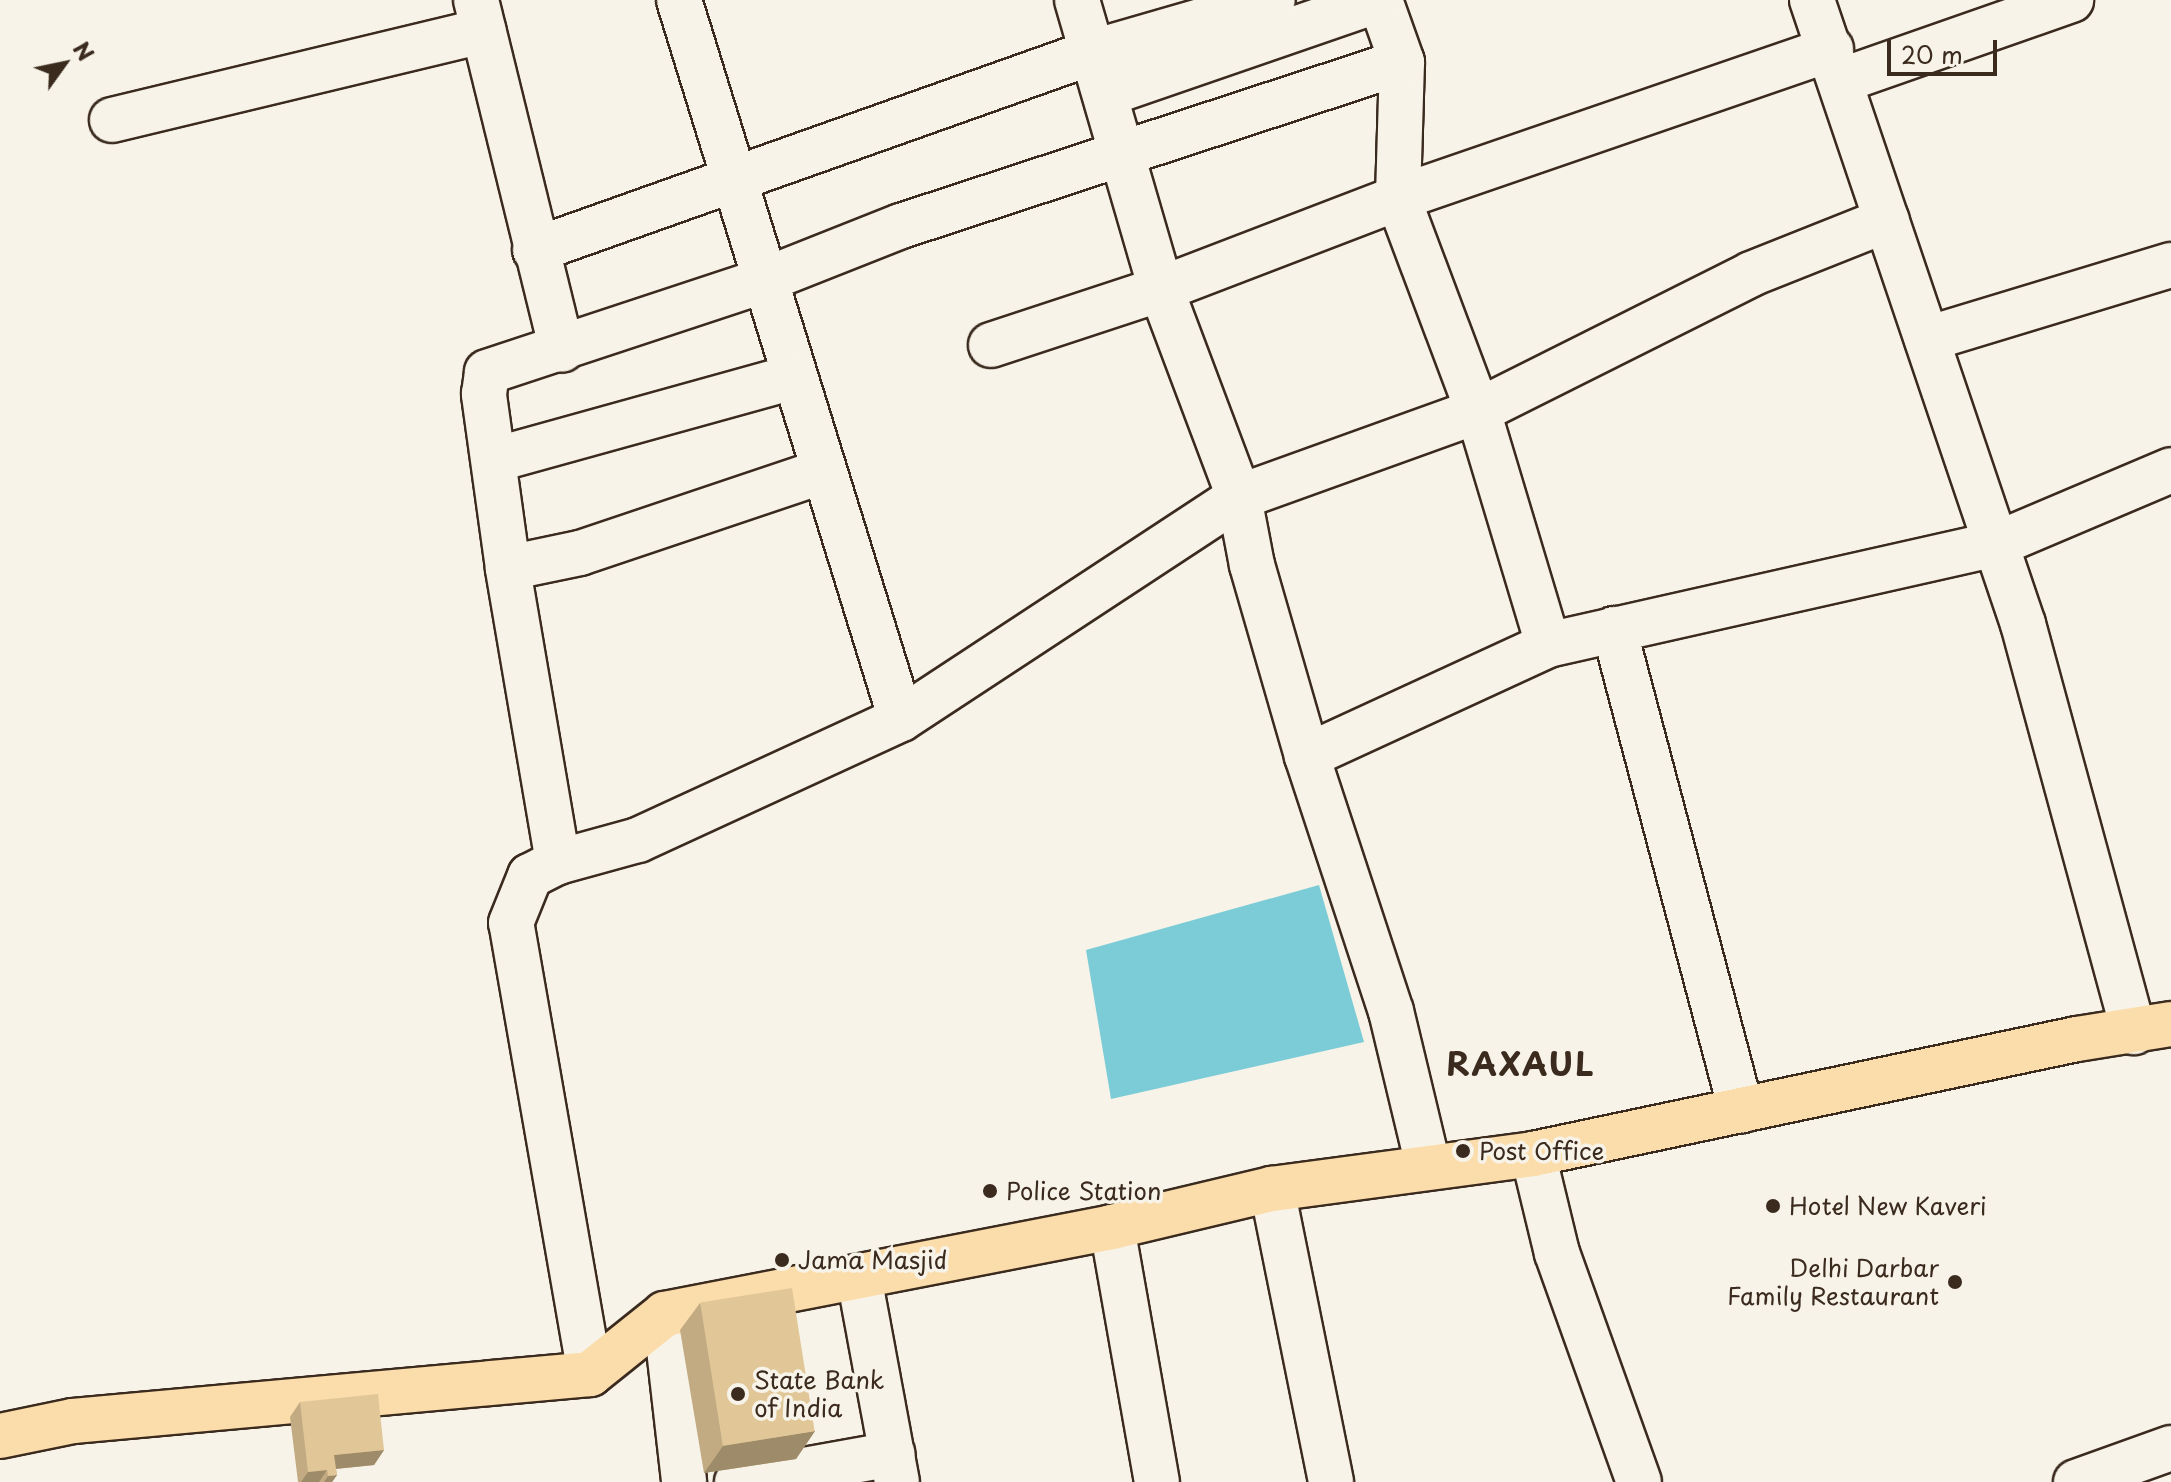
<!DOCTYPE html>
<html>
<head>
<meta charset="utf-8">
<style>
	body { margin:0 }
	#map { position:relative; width:2171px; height:1482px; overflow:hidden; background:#f7f3e8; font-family:"Playpen Sans",sans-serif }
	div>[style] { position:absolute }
	.water>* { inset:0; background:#7cccd7 }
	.roads { filter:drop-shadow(2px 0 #3b2a1e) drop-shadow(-2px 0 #3b2a1e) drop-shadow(0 2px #3b2a1e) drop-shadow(0 -2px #3b2a1e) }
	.minor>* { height:44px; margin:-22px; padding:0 22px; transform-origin:22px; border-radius:22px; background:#f7f3e8 }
	.major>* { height:44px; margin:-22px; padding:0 22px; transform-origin:22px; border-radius:22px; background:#fbddab }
	.wall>* { inset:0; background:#c2ab82 }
	.shaded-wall>* { inset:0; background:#9e8b6a }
	.building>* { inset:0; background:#e1c797; transform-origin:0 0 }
	.dots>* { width:22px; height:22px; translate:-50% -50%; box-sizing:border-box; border:4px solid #f7f3e8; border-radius:50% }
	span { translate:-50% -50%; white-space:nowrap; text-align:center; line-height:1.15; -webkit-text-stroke:7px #f7f3e8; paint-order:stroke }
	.poi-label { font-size:24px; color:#3b2a1e }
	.left { translate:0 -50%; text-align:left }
	.right { translate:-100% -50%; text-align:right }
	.district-label { font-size:32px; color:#3b2a1e; font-weight:700; letter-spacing:2px }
	.north { position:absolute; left:24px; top:24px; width:80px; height:80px; -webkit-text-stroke:6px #f7f3e8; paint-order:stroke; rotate:57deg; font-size:22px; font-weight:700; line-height:32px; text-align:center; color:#3b2a1e }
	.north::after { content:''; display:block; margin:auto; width:28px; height:36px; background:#3b2a1e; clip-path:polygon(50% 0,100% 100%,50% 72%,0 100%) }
	.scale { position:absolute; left:1887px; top:40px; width:110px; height:36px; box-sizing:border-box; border:4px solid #3b2a1e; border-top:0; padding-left:10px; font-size:24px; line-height:28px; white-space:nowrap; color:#3b2a1e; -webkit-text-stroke:6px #f7f3e8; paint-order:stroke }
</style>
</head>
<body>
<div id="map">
	<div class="water">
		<div style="clip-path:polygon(1319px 885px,1364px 1042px,1111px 1099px,1086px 950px)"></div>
	</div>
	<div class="roads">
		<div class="minor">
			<div style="left:476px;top:0;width:360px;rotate:76.2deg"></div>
			<div style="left:679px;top:0;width:752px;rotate:72.84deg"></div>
			<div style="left:1077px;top:0;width:301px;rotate:73.8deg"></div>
			<div style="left:1161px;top:289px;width:222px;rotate:69.4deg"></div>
			<div style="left:1239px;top:497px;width:69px;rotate:79.2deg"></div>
			<div style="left:1252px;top:565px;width:199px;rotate:73.9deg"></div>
			<div style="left:1307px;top:756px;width:268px;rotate:71.8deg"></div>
			<div style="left:1391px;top:1011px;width:158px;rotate:76.5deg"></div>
			<div style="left:1380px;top:0;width:66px;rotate:70.5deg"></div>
			<div style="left:1402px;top:62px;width:136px;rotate:91.7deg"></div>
			<div style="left:1398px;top:198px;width:228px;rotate:69.4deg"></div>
			<div style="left:1478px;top:411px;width:244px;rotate:73.3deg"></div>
			<div style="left:1812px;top:0;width:659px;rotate:71.32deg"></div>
			<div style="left:2023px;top:624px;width:423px;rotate:74.8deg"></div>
			<div style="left:1840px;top:81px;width:245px;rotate:-19.3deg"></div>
			<div style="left:1106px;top:94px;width:289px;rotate:-19deg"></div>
			<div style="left:112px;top:120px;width:382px;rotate:-13.5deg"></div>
			<div style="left:535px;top:250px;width:592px;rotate:-19.54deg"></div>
			<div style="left:1093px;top:52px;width:187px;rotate:-16.1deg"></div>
			<div style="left:1927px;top:339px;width:255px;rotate:-16.9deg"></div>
			<div style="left:991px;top:345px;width:179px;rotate:-18.2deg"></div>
			<div style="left:1161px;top:289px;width:254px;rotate:-21deg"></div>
			<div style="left:1398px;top:198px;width:458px;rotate:-19deg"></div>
			<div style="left:494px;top:460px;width:311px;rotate:-15.5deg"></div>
			<div style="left:508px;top:568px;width:74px;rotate:-11.8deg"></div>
			<div style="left:580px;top:553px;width:254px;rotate:-18.6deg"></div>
			<div style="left:1614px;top:629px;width:498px;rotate:75.2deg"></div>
			<div style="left:1307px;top:756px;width:265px;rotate:-24.7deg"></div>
			<div style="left:1548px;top:645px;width:460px;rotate:-12.7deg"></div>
			<div style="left:1997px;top:544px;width:189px;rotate:-23deg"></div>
			<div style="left:558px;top:862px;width:298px;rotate:-99.7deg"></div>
			<div style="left:508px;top:568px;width:176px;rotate:-97.9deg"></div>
			<div style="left:484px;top:394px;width:22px;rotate:-82deg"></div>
			<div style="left:487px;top:372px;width:290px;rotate:-18.3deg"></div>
			<div style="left:762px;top:281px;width:149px;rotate:-21.6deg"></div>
			<div style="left:901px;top:226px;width:527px;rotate:-18.13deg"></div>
			<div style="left:1533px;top:1154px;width:102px;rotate:76.4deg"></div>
			<div style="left:1557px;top:1253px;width:243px;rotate:70.3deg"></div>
			<div style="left:1272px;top:1189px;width:299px;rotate:78.6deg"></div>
			<div style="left:1112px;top:1227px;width:259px;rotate:80deg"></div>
			<div style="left:859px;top:1277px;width:208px;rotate:79.5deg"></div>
			<div style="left:665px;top:1314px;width:169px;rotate:83.5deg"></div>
			<div style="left:590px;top:1374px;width:458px;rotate:-99.9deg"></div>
			<div style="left:511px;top:923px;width:51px;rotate:-68deg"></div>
			<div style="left:530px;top:876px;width:31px;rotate:-27deg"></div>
			<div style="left:558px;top:862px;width:83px;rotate:-15.4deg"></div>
			<div style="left:638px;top:840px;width:289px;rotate:-24.7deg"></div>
			<div style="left:901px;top:719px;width:404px;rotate:-33.3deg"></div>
			<div style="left:1239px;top:497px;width:254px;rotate:-19.8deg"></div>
			<div style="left:1478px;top:411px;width:305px;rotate:-26.6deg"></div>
			<div style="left:1751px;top:274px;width:146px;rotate:-21.7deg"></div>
			<div style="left:737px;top:1482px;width:158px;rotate:-10.2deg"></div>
			<div style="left:2076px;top:1482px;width:101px;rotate:-19.7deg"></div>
		</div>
		<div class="major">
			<div style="left:0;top:1436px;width:75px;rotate:-11.6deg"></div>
			<div style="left:73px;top:1421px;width:519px;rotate:-5.19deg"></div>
			<div style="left:590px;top:1374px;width:96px;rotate:-38.7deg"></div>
			<div style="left:665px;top:1314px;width:455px;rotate:-11deg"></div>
			<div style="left:1112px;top:1227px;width:164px;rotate:-13.4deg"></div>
			<div style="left:1272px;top:1189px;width:263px;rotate:-7.6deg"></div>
			<div style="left:1533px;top:1154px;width:556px;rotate:-11.94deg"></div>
			<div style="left:2077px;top:1039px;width:95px;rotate:-9.1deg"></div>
		</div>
	</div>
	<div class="wall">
		<div style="clip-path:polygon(700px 1303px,815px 1431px,796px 1459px,704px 1473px,680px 1330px)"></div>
		<div style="clip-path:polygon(300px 1402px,384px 1450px,374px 1465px,336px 1469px,337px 1475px,332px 1482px,298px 1482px,290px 1417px)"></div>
	</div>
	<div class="shaded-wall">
		<div style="clip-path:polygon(815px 1431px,796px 1459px,704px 1473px,723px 1446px)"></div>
		<div style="clip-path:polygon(384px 1450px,374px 1465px,324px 1470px,334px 1455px)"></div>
		<div style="clip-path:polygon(327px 1470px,319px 1482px,301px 1482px,308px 1472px)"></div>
		<div style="clip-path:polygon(337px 1475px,332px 1482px,324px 1482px,328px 1476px)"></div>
	</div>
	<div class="building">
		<div style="left:792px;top:1288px;width:145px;height:93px;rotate:81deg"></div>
		<div style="clip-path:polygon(378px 1394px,384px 1450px,334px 1455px,337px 1475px,328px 1476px,327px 1470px,308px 1472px,300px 1402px)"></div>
	</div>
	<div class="dots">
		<div style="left:1463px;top:1151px;background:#3b2a1e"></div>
		<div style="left:990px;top:1191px;background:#3b2a1e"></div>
		<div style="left:1773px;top:1206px;background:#3b2a1e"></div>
		<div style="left:782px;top:1260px;background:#3b2a1e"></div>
		<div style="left:1955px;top:1282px;background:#3b2a1e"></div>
		<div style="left:738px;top:1394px;background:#3b2a1e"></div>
	</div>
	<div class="poi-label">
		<span class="left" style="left:1479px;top:1151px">Post Office</span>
		<span class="left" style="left:1006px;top:1191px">Police Station</span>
		<span class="left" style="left:1789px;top:1206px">Hotel New Kaveri</span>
		<span class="left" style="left:798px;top:1260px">Jama Masjid</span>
		<span class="right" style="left:1939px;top:1282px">Delhi Darbar<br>Family Restaurant</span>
		<span class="left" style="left:754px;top:1394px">State Bank<br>of India</span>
	</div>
	<div class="district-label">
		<span style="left:1521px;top:1063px">RAXAUL</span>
	</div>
	<div class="north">N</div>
	<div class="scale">20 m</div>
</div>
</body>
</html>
